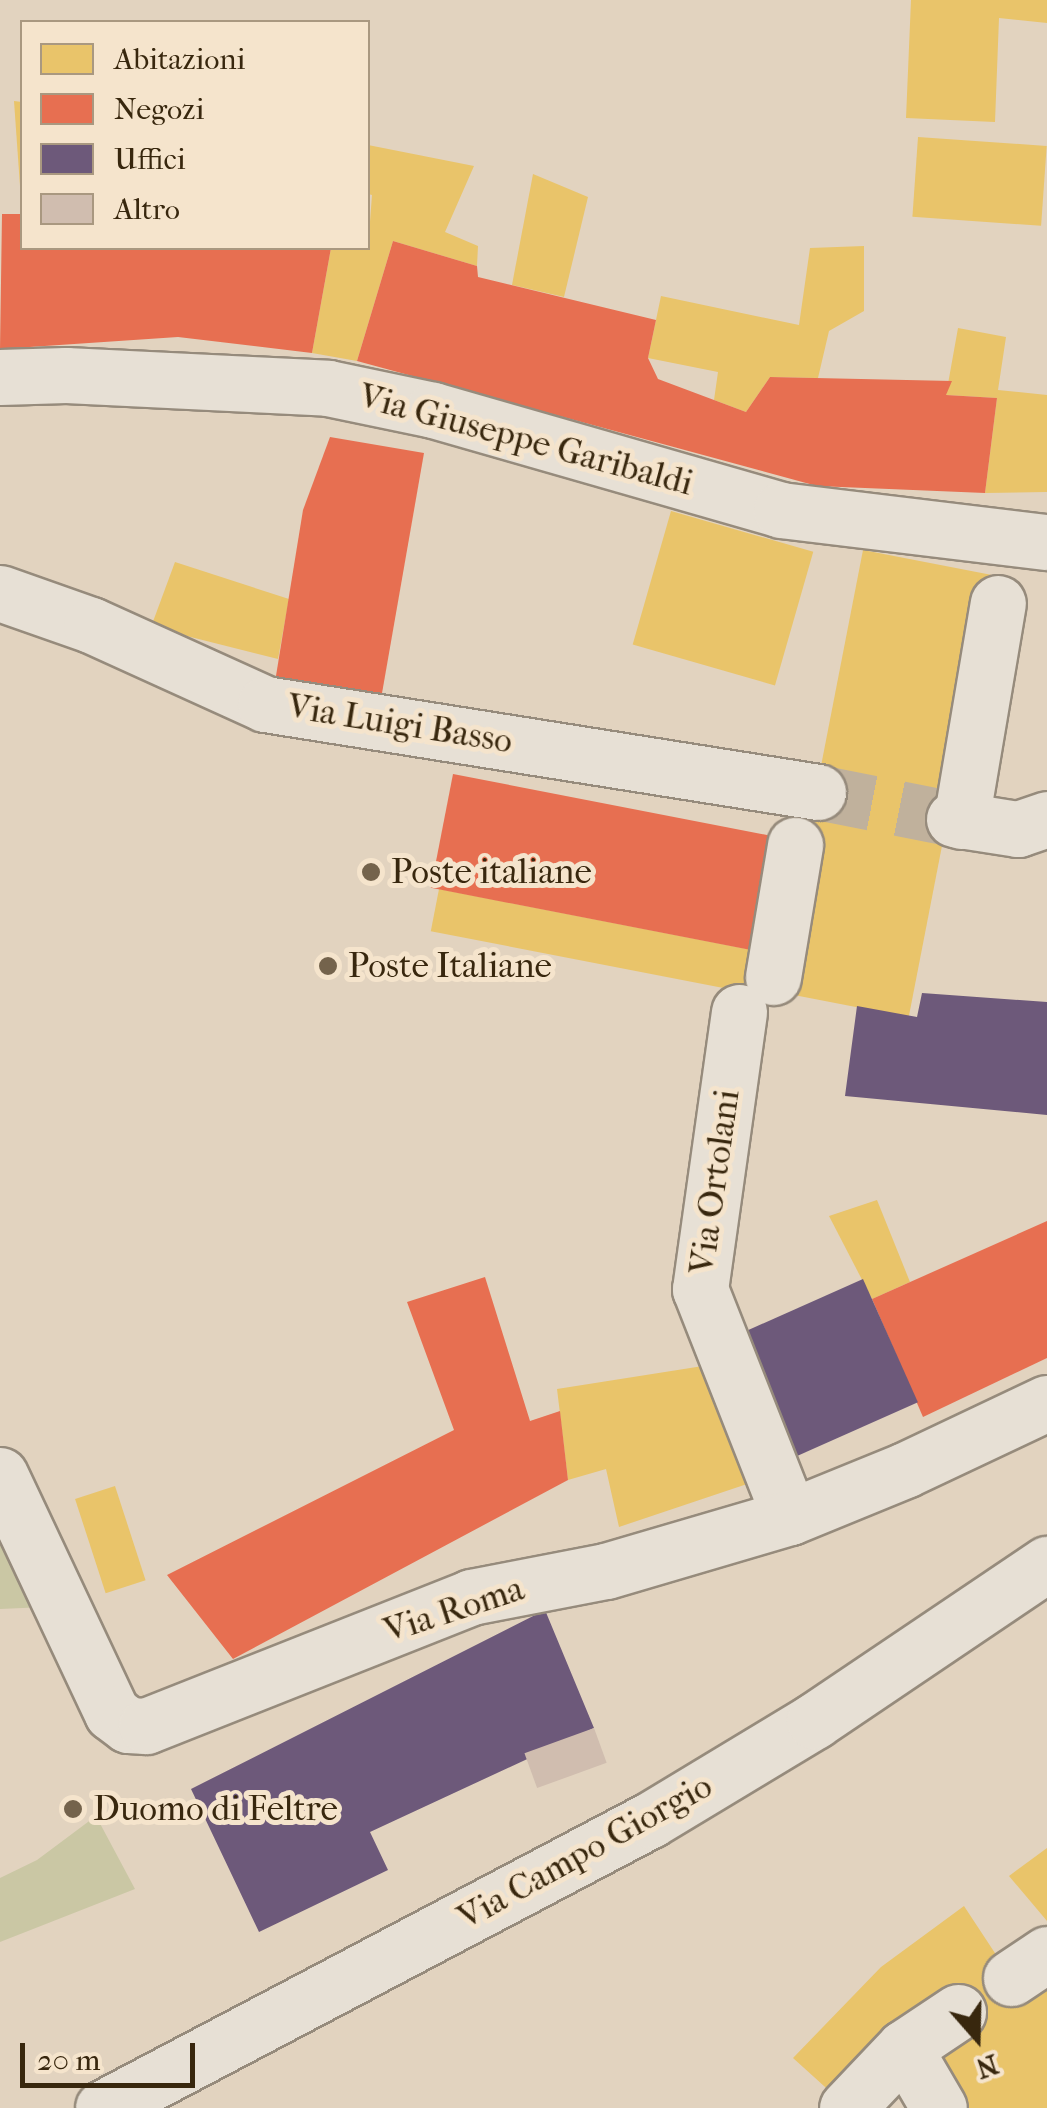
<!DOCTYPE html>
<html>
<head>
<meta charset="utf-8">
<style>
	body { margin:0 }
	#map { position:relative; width:1047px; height:2108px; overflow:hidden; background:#e2d3bf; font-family:"IM FELL French Canon",serif }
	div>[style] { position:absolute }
	.green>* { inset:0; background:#cac7a4 }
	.homes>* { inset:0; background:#e9c46a; transform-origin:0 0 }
	.shops>* { inset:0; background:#e76f51; transform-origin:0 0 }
	.offices>* { inset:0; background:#6d597a; transform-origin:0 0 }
	.building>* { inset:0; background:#d0bdaf; transform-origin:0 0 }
	.minor-tunnel>* { height:55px; margin-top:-27.5px; transform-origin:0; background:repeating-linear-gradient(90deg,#c0b19c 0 55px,transparent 0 83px) }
	.roads { filter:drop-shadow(2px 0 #968b7c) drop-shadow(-2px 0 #968b7c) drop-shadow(0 2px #968b7c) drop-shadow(0 -2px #968b7c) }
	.minor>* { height:55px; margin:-27.5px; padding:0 27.5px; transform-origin:27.5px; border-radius:27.5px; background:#e7e0d5 }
	.dots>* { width:28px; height:28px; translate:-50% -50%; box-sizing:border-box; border:5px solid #f5e4cc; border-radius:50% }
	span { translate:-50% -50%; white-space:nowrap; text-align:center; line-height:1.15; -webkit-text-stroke:10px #f5e4cc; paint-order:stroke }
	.street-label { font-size:35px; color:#38270e }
	.poi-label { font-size:35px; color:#38270e }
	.left { translate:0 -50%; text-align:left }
	.legend { position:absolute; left:20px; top:20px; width:350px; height:230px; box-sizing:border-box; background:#f5e4cc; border:2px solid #a99880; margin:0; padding:12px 18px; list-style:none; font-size:30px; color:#38270e }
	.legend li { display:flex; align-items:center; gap:20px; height:50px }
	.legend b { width:50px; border:2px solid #a99880 }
	.north { position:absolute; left:927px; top:1988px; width:100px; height:100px; -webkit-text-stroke:8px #f5e4cc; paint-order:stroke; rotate:160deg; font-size:28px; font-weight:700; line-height:40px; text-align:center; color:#38270e }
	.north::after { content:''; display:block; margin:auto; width:35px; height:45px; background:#38270e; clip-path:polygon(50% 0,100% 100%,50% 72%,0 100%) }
	.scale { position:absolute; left:20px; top:2043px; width:175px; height:45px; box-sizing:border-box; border:5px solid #38270e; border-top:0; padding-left:12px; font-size:30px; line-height:35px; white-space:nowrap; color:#38270e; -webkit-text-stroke:8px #f5e4cc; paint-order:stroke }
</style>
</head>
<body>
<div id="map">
	<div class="green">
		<div style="clip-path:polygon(0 1511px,45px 1607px,0 1609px)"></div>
		<div style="clip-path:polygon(96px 1816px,135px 1889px,0 1942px,0 1878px,37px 1860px)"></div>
	</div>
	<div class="homes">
		<div style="clip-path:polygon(911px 0,1047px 0,1047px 23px,999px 18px,995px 122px,906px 118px)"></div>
		<div style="clip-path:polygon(14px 101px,22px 102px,22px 185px,20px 186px)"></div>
		<div style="left:918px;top:137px;width:129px;height:80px;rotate:4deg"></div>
		<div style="clip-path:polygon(368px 145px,474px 166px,445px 232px,478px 246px,477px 266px,393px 241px,357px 361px,312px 353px,331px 248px,368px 248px,372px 195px,368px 194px)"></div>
		<div style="clip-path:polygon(533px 174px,588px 197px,564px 297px,512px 285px)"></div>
		<div style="clip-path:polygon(864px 246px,864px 311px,829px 331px,818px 378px,770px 377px,746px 412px,714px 400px,718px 372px,648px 358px,661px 296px,799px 325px,810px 248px)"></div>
		<div style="clip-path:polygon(958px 328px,1006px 337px,998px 390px,1047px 395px,1047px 492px,985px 493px,997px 398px,946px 395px)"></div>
		<div style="left:671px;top:511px;width:148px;height:139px;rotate:16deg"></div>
		<div style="left:863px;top:550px;width:134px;height:450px;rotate:11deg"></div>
		<div style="clip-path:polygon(175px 562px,289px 599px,278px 659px,151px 627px)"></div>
		<div style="left:439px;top:889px;width:327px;height:43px;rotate:11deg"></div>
		<div style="clip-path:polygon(877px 1200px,910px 1282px,872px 1299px,829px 1216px)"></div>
		<div style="clip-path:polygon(722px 1363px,762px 1479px,619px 1527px,606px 1469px,568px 1480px,557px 1389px)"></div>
		<div style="left:115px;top:1486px;width:99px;height:42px;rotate:72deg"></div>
		<div style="clip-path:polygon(1047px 1848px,1047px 1921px,1009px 1876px)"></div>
		<div style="clip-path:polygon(964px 1906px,1014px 1982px,1047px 1962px,1047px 2108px,945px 2108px,891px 2050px,845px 2105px,793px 2058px,881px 1967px)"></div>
	</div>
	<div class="shops">
		<div style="clip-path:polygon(2px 214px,22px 214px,22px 248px,331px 248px,312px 353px,178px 337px,0 349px)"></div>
		<div style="clip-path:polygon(393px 241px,477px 266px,478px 277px,656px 320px,648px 358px,658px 379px,746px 412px,770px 377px,952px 381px,946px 395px,997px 398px,985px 493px,817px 486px,357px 361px)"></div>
		<div style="clip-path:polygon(330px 437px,424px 453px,381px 699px,275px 682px,303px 510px)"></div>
		<div style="left:453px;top:774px;width:334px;height:116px;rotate:11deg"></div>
		<div style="clip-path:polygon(1047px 1221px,1047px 1358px,923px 1417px,872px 1299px)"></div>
		<div style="clip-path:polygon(485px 1277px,530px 1421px,560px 1411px,568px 1480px,233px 1659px,167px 1575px,454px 1430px,407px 1302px)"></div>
	</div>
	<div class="offices">
		<div style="clip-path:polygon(922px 993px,1047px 1002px,1047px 1115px,845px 1096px,857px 1006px,917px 1017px)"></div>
		<div style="left:863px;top:1279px;width:135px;height:139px;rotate:66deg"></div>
		<div style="clip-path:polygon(545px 1610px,594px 1728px,370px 1832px,388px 1870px,259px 1932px,191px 1789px)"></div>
	</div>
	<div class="building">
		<div style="left:594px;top:1728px;width:37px;height:74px;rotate:70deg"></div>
	</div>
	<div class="minor-tunnel">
		<div style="left:818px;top:792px;width:139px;rotate:11.2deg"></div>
	</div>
	<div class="roads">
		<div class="minor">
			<div style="left:0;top:377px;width:66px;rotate:-1.7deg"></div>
			<div style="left:66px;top:375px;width:262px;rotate:2.8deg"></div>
			<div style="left:328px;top:388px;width:107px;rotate:11.8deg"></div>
			<div style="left:433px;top:410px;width:362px;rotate:16deg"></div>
			<div style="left:781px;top:510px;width:268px;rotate:6.9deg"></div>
			<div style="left:0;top:593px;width:96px;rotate:19.4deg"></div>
			<div style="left:91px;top:625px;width:191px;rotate:24.4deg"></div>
			<div style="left:265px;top:704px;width:560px;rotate:9.04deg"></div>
			<div style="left:954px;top:819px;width:65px;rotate:8.9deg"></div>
			<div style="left:1018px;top:829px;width:31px;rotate:-19deg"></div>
			<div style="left:961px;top:821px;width:221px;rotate:-80.4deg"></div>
			<div style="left:773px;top:977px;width:134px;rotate:-80.5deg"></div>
			<div style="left:739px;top:1012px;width:280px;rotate:98deg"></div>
			<div style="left:700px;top:1289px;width:245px;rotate:68.5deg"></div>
			<div style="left:0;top:1475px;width:263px;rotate:64.8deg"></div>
			<div style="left:112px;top:1713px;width:20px;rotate:37deg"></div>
			<div style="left:128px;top:1725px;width:18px;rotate:3deg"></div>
			<div style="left:146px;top:1726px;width:350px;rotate:-21.6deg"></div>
			<div style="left:471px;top:1597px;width:137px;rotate:-10.9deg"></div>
			<div style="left:606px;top:1571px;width:192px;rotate:-16.4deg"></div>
			<div style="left:790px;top:1517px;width:124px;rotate:-22.2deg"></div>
			<div style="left:905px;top:1470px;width:157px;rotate:-25.3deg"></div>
			<div style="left:1011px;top:1978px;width:43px;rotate:-33.7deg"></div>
			<div style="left:904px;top:2048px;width:65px;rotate:-33.7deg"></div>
			<div style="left:103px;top:2108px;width:618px;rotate:-27.77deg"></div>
			<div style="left:650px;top:1820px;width:192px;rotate:-31.1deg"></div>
			<div style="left:814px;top:1721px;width:281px;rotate:-34deg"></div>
			<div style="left:847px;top:2108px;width:83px;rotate:-46.5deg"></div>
			<div style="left:904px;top:2048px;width:69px;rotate:59.7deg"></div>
		</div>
	</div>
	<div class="dots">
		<div style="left:371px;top:872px;background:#74634c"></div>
		<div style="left:328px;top:966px;background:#74634c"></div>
		<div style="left:73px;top:1809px;background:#74634c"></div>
	</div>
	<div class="street-label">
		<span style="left:526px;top:440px;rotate:15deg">Via Giuseppe Garibaldi</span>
		<span style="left:400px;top:724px;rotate:9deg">Via Luigi Basso</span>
		<span style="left:715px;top:1182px;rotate:-82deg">Via Ortolani</span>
		<span style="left:454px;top:1610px;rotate:-18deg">Via Roma</span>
		<span style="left:585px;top:1852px;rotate:-29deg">Via Campo Giorgio</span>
	</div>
	<div class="poi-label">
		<span class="left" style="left:391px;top:872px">Poste italiane</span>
		<span class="left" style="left:348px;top:966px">Poste Italiane</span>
		<span class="left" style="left:93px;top:1809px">Duomo di Feltre</span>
	</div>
	<ul class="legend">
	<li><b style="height:28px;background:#e9c46a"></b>Abitazioni</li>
	<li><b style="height:28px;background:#e76f51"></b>Negozi</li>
	<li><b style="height:28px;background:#6d597a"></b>Uffici</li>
	<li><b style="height:28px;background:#d0bdaf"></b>Altro</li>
	</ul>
	<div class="north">N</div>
	<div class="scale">20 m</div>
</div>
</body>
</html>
